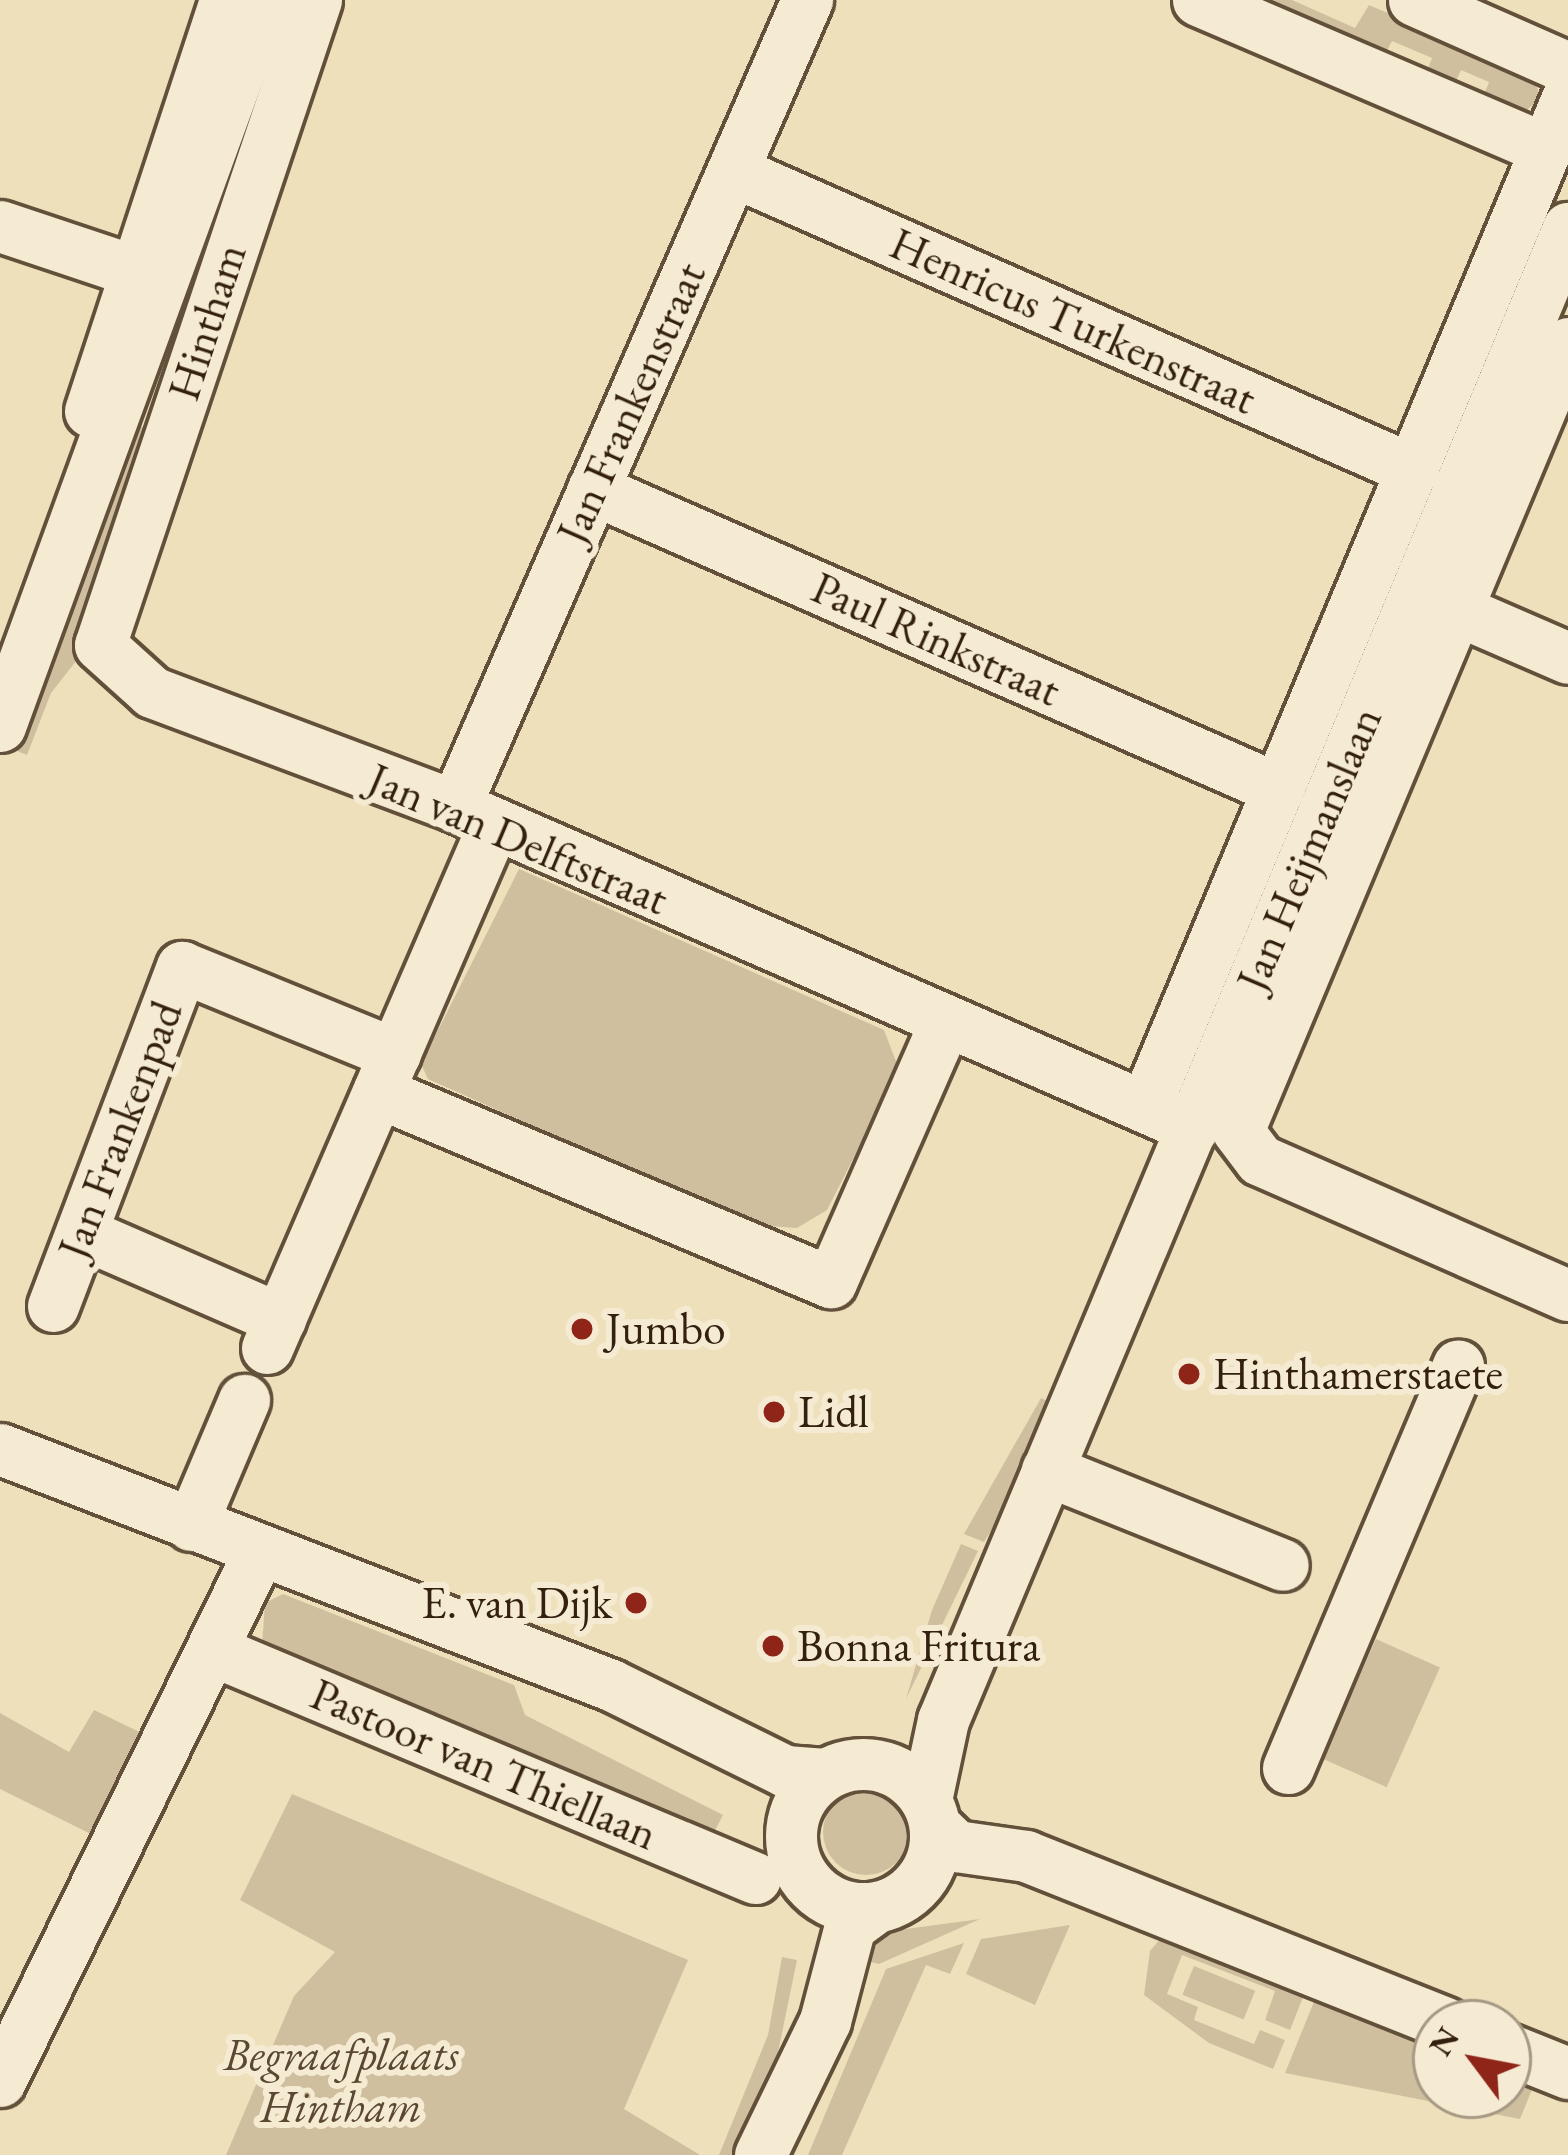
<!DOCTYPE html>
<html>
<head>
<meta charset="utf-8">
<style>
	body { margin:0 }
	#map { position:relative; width:1568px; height:2155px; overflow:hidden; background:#efe0bc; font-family:"EB Garamond",serif }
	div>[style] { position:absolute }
	.green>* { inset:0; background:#cfbf9e; transform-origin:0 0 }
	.round { border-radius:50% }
	.roads { filter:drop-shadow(3px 0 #62503a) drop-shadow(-3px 0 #62503a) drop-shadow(0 3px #62503a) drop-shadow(0 -3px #62503a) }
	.minor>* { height:51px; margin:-25.5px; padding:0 25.5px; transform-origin:25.5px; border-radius:25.5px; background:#f5ebd3 }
	.minor>.ring { margin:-25.5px; padding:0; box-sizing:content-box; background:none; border:51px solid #f5ebd3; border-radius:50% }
	.dots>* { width:33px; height:33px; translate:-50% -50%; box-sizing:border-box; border:6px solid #f5ebd3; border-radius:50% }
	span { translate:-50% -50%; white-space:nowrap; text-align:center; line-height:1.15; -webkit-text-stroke:12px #f5ebd3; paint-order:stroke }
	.street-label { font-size:45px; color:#33200e }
	.poi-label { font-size:45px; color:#33200e }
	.left { translate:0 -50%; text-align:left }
	.right { translate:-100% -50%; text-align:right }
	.park-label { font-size:45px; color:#5a4832; font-style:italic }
	.north { position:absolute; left:1412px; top:1999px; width:120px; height:120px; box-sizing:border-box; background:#f5ebd3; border:3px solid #a79a84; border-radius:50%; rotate:302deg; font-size:33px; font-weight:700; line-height:48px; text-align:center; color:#33200e }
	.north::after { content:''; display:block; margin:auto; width:42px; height:54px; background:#8f2418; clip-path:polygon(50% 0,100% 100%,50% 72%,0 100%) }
</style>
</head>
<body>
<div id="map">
	<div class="green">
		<div style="clip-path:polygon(1235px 0,1292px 0,1355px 28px,1369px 5px,1532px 75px,1541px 98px,1522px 114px,1479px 108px,1489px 82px,1461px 70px,1450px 94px,1423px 82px,1432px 58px,1392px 41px,1380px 64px)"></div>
		<div style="clip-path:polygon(133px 424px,158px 432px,91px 642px,51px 693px,27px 755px,17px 751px)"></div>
		<div style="clip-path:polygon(519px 869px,884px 1030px,899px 1069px,827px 1210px,797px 1228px,754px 1225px,428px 1079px,421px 1064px)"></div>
		<div style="clip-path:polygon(1041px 1398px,1053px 1404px,1010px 1500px,984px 1542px,964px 1534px)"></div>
		<div style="clip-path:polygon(961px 1544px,978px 1551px,906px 1699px,932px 1610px)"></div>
		<div style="clip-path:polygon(283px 1594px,514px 1685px,525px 1715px,723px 1815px,712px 1836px,262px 1646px,265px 1603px)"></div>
		<div style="left:1376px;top:1639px;width:70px;height:131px;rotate:24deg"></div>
		<div style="clip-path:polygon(94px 1710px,156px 1740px,107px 1842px,0 1789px,0 1713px,69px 1752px)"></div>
		<div class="round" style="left:823px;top:1789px;width:86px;height:86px"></div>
		<div style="clip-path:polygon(292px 1794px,688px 1960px,624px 2109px,700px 2155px,226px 2155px,294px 1996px,335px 1952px,240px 1900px)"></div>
		<div style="clip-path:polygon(980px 1919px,879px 1964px,867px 1961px,884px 1932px)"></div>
		<div style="clip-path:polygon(1070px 1925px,1035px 2005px,966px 1974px,981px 1939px)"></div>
		<div style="clip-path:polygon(1167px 1931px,1307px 1987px,1290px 2030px,1265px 2020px,1275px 1991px,1182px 1955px,1167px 1994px,1198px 2007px,1194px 2020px,1254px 2044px,1260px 2030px,1285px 2040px,1273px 2069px,1209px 2043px,1144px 1995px,1150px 1951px)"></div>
		<div style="clip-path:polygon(964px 1943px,950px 1974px,926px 1965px,842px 2155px,808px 2155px,886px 1969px)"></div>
		<div style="clip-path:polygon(782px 1957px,797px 1960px,776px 2062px,738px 2155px,719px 2155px,768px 2035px)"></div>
		<div style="left:1194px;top:1966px;width:66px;height:31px;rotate:22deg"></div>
		<div style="clip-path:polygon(1318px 1992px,1436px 2041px,1436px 2095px,1508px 2095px,1508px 2070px,1535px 2082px,1520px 2119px,1285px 2073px)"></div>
	</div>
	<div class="roads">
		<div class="minor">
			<div style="left:316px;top:0;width:680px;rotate:108.51deg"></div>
			<div style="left:100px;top:645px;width:70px;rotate:42.1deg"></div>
			<div style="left:152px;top:692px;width:324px;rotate:20.6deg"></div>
			<div style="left:455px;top:806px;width:805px;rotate:23.57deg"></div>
			<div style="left:1198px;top:0;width:378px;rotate:23.2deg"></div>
			<div style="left:1414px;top:0;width:168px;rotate:23.8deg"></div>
			<div style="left:733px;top:171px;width:743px;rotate:23.74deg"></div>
			<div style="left:0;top:226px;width:170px;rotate:18.5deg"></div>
			<div style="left:1568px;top:343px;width:854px;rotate:112.72deg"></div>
			<div style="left:1238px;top:1131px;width:36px;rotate:53deg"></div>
			<div style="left:1260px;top:1160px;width:336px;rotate:23.7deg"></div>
			<div style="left:90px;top:411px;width:433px;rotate:-71.8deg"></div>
			<div style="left:593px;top:489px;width:748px;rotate:23.65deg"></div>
			<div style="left:1455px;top:609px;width:123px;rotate:23.4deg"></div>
			<div style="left:0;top:726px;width:773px;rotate:-69.95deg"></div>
			<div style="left:455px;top:806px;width:880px;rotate:-66.41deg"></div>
			<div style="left:378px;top:1092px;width:491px;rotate:22.8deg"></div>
			<div style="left:831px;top:1282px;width:281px;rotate:-66.3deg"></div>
			<div style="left:1145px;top:1106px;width:1095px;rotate:-67.28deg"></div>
			<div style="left:82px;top:1233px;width:216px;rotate:23.5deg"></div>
			<div style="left:53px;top:1306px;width:363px;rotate:-69.2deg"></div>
			<div style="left:182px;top:967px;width:230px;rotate:22.2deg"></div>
			<div style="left:267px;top:1348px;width:569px;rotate:-66.59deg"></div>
			<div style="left:0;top:1449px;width:655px;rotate:21.12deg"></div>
			<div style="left:611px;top:1685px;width:194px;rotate:26.3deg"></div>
			<div style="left:785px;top:1771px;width:40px;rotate:4.3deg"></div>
			<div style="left:1047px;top:1470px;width:254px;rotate:21.9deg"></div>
			<div style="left:191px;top:1525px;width:136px;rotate:-67deg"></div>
			<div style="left:212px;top:1650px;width:589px;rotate:22.78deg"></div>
			<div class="ring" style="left:791px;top:1764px;width:93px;height:93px"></div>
			<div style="left:1288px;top:1768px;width:437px;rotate:-67.1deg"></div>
			<div style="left:926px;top:1800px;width:82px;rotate:-78deg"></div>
			<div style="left:943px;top:1720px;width:1618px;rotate:-67.27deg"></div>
			<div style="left:935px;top:1826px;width:29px;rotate:44deg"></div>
			<div style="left:956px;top:1846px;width:71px;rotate:8.1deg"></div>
			<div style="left:1026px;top:1856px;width:451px;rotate:21.7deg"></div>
			<div style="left:1508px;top:2049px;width:65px;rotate:21.8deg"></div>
			<div style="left:0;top:2081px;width:589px;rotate:-63.91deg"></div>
			<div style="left:760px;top:2155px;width:149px;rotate:-64.1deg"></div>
			<div style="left:825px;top:2021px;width:98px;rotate:-75.3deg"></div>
			<div style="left:850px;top:1926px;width:31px;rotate:-36deg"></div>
		</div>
	</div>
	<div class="dots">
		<div style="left:582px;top:1329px;background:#8f2418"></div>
		<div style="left:1189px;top:1374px;background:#8f2418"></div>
		<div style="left:774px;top:1412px;background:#8f2418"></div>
		<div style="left:636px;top:1603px;background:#8f2418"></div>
		<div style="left:773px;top:1646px;background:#8f2418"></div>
	</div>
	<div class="street-label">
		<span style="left:1073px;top:321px;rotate:24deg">Henricus Turkenstraat</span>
		<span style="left:207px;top:322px;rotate:-72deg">Hintham</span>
		<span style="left:631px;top:403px;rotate:-66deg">Jan Frankenstraat</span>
		<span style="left:936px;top:639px;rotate:24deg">Paul Rinkstraat</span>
		<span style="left:518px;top:839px;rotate:23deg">Jan van Delftstraat</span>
		<span style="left:1309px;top:849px;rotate:-67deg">Jan Heijmanslaan</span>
		<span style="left:120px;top:1130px;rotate:-69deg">Jan Frankenpad</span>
		<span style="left:484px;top:1764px;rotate:23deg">Pastoor van Thiellaan</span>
	</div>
	<div class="poi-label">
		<span class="left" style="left:606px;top:1329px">Jumbo</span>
		<span class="left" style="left:1213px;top:1374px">Hinthamerstaete</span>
		<span class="left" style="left:798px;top:1412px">Lidl</span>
		<span class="right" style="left:612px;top:1603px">E. van Dijk</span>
		<span class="left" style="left:797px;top:1646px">Bonna Fritura</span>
	</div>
	<div class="park-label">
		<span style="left:341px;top:2081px">Begraafplaats<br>Hintham</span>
	</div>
	<div class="north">N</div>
</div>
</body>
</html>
